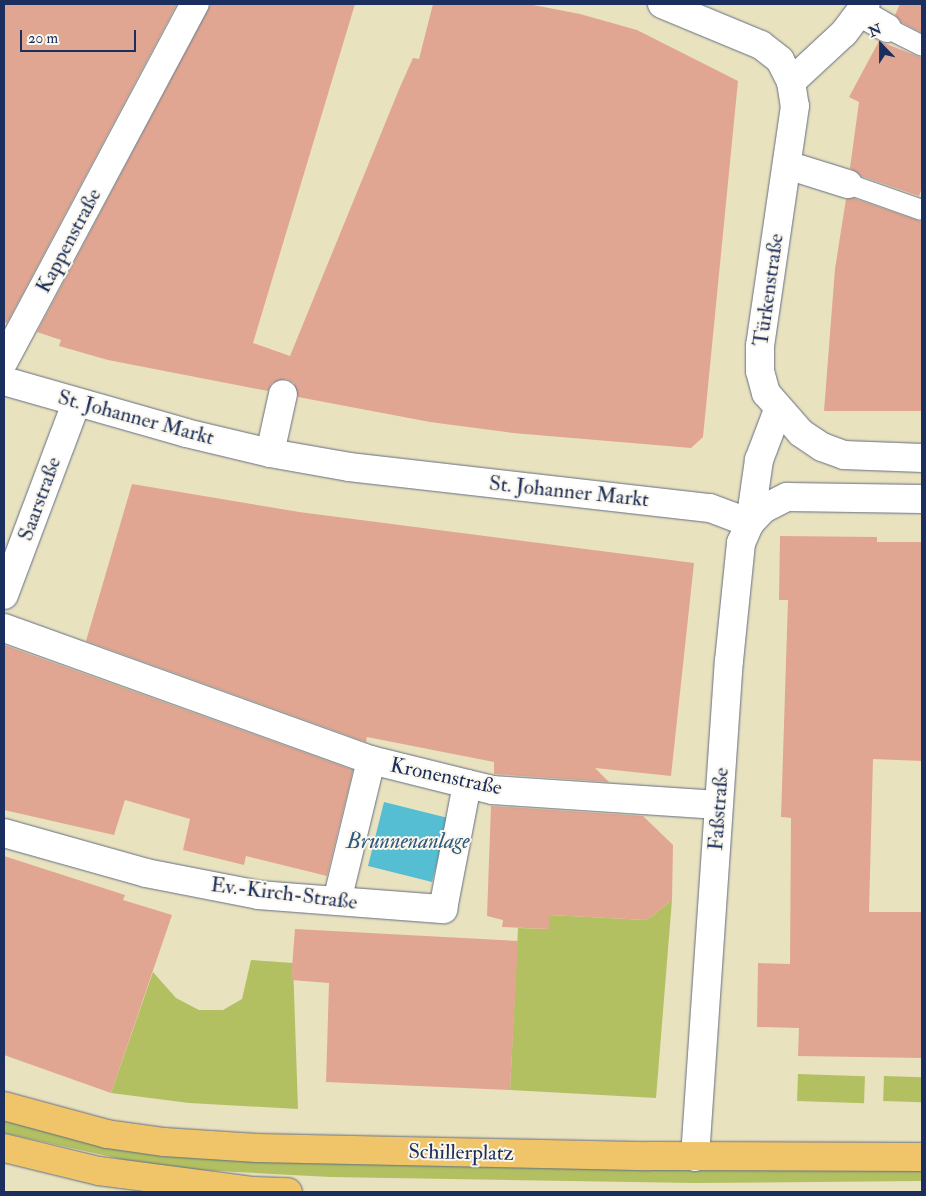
<!DOCTYPE html>
<meta charset="utf-8">
<style>
body{margin:0}
#map{position:relative;width:926px;height:1196px;overflow:hidden;background:#e9e2bf;font-family:"IM FELL Double Pica",serif}
div>[style]{position:absolute}
.green>*{inset:0;background:#b2c062;transform-origin:0 0}
.water>*{inset:0;background:#56bed3;transform-origin:0 0}
.building>*{inset:0;background:#e1a692}
.roads{filter:drop-shadow(0 0 1px #636e80) drop-shadow(0 0 1px #636e80)}
.service>*{height:20px;margin:-10px;padding:0 10px;transform-origin:10px;border-radius:10px;background:#fff}
.pedestrian>*{height:28px;margin:-14px;padding:0 14px;transform-origin:14px;border-radius:14px;background:#fff}
.primary>*{height:28px;margin:-14px;padding:0 14px;transform-origin:14px;border-radius:14px;background:#f0c469}
span{translate:-50% -50%;white-space:nowrap;text-align:center;line-height:1.15;-webkit-text-stroke:4px #fbf7ec;paint-order:stroke}
.street-label{font-size:21px;color:#1b2f5e}
.water-label{font-size:22px;color:#2d5a81;font-style:italic}
.frame{position:absolute;inset:0;border:5px solid #1b2f5e;pointer-events:none}
.north{position:absolute;left:856px;top:20px;width:50px;height:50px;-webkit-text-stroke:4px #fbf7ec;paint-order:stroke;rotate:338deg;font-size:14px;font-weight:700;line-height:20px;text-align:center;color:#1b2f5e}
.north::after{content:'';display:block;margin:auto;width:18px;height:22px;background:#1b2f5e;clip-path:polygon(50% 0,100% 100%,50% 72%,0 100%)}
.scale{position:absolute;left:20px;top:30px;width:116px;height:22px;box-sizing:border-box;border:2px solid #1b2f5e;border-top:0;padding-left:6px;font-size:15px;line-height:18px;white-space:nowrap;color:#1b2f5e;-webkit-text-stroke:4px #fbf7ec;paint-order:stroke}
</style>
<div id="map">
<div class="green">
<i style="clip-path:polygon(672px 900px,656px 1098px,510px 1090px,518px 928px,549px 929px,549px 915px,647px 920px)"></i>
<i style="clip-path:polygon(251px 960px,293px 963px,298px 1109px,189px 1103px,111px 1093px,153px 972px,176px 998px,199px 1010px,223px 1010px,242px 999px)"></i>
<i style="left:798px;top:1074px;width:67px;height:27px;rotate:2deg"></i>
<i style="left:884px;top:1076px;width:38px;height:25px;rotate:2deg"></i>
<i style="clip-path:polygon(4px 1118px,24px 1125px,922px 1168px,922px 1181px,694px 1183px,330px 1177px,161px 1168px,4px 1133px)"></i>
</div>
<div class="water">
<i style="left:384px;top:802px;width:66px;height:66px;rotate:14deg"></i>
</div>
<div class="building">
<i style="clip-path:polygon(4px 4px,177px 4px,7px 323px,4px 322px)"></i>
<i style="clip-path:polygon(211px 4px,355px 4px,253px 343px,290px 356px,400px 87px,413px 58px,419px 59px,433px 4px,528px 4px,580px 14px,637px 30px,738px 81px,703px 437px,691px 448px,513px 433px,430px 422px,298px 397px,294px 383px,286px 379px,272px 383px,268px 391px,108px 360px,59px 346px,61px 340px,37px 332px)"></i>
<i style="clip-path:polygon(900px 4px,922px 4px,922px 33px,901px 22px,895px 15px)"></i>
<i style="clip-path:polygon(879px 41px,922px 58px,922px 188px,919px 196px,861px 176px,850px 168px,859px 102px,849px 97px)"></i>
<i style="clip-path:polygon(853px 198px,922px 222px,922px 411px,824px 411px,835px 269px,846px 199px)"></i>
<i style="clip-path:polygon(132px 484px,299px 512px,694px 563px,671px 776px,595px 768px,609px 782px,494px 774px,494px 762px,367px 737px,366px 742px,86px 641px)"></i>
<i style="clip-path:polygon(780px 536px,877px 537px,877px 542px,922px 542px,922px 761px,873px 759px,869px 912px,922px 912px,922px 1058px,798px 1056px,799px 1028px,757px 1027px,758px 963px,790px 964px,791px 818px,781px 817px,788px 600px,779px 600px)"></i>
<i style="clip-path:polygon(4px 645px,353px 770px,327px 876px,246px 856px,244px 865px,183px 850px,190px 819px,125px 800px,114px 835px,4px 810px)"></i>
<i style="clip-path:polygon(491px 806px,643px 816px,673px 845px,672px 900px,647px 920px,549px 915px,549px 929px,502px 927px,503px 920px,487px 916px)"></i>
<i style="clip-path:polygon(4px 856px,125px 895px,123px 900px,172px 915px,111px 1093px,4px 1055px)"></i>
<i style="clip-path:polygon(295px 929px,518px 941px,510px 1090px,326px 1082px,329px 983px,291px 980px)"></i>
</div>
<div class="roads">
<div class="service">
<i style="left:887px;top:28px;width:39px;rotate:27deg"></i>
<i style="left:848px;top:184px;width:78px;rotate:19.4deg"></i>
</div>
<div class="pedestrian">
<i style="left:662px;top:4px;width:107px;rotate:22.5deg"></i>
<i style="left:761px;top:45px;width:24px;rotate:38deg"></i>
<i style="left:780px;top:60px;width:25px;rotate:63deg"></i>
<i style="left:791px;top:82px;width:24px;rotate:81deg"></i>
<i style="left:795px;top:106px;width:243px;rotate:98.3deg"></i>
<i style="left:760px;top:346px;width:25px;rotate:90deg"></i>
<i style="left:760px;top:371px;width:23px;rotate:75deg"></i>
<i style="left:766px;top:393px;width:53px;rotate:48.8deg"></i>
<i style="left:801px;top:433px;width:25px;rotate:34deg"></i>
<i style="left:822px;top:447px;width:23px;rotate:20deg"></i>
<i style="left:844px;top:455px;width:78px;rotate:2.2deg"></i>
<i style="left:861px;top:13px;width:30px;rotate:30deg"></i>
<i style="left:791px;top:82px;width:72px;rotate:-42.8deg"></i>
<i style="left:844px;top:33px;width:36px;rotate:-53deg"></i>
<i style="left:787px;top:165px;width:64px;rotate:17.3deg"></i>
<i style="left:4px;top:361px;width:405px;rotate:-61.9deg"></i>
<i style="left:4px;top:381px;width:189px;rotate:15.9deg"></i>
<i style="left:186px;top:433px;width:86px;rotate:13.4deg"></i>
<i style="left:270px;top:453px;width:80px;rotate:10deg"></i>
<i style="left:349px;top:467px;width:363px;rotate:6.5deg"></i>
<i style="left:710px;top:508px;width:43px;rotate:20.6deg"></i>
<i style="left:750px;top:523px;width:64px;rotate:-81.9deg"></i>
<i style="left:759px;top:460px;width:53px;rotate:-69.2deg"></i>
<i style="left:270px;top:453px;width:60px;rotate:-77.6deg"></i>
<i style="left:4px;top:595px;width:205px;rotate:-69.4deg"></i>
<i style="left:4px;top:628px;width:390px;rotate:19.8deg"></i>
<i style="left:371px;top:760px;width:99px;rotate:14deg"></i>
<i style="left:467px;top:784px;width:26px;rotate:13deg"></i>
<i style="left:492px;top:790px;width:227px;rotate:3.8deg"></i>
<i style="left:4px;top:833px;width:148px;rotate:15.7deg"></i>
<i style="left:146px;top:873px;width:115px;rotate:11deg"></i>
<i style="left:259px;top:895px;width:185px;rotate:4.4deg"></i>
<i style="left:443px;top:909px;width:127px;rotate:-79.1deg"></i>
<i style="left:337px;top:901px;width:145px;rotate:-76.4deg"></i>
<i style="left:695px;top:1157px;width:497px;rotate:-86.1deg"></i>
<i style="left:729px;top:661px;width:119px;rotate:-84.2deg"></i>
<i style="left:741px;top:543px;width:22px;rotate:-66deg"></i>
<i style="left:750px;top:523px;width:19px;rotate:-47deg"></i>
<i style="left:763px;top:509px;width:27px;rotate:-27deg"></i>
<i style="left:787px;top:497px;width:135px;rotate:0.8deg"></i>
</div>
<div class="primary">
<i style="left:4px;top:1106px;width:107px;rotate:15.2deg"></i>
<i style="left:107px;top:1134px;width:58px;rotate:8deg"></i>
<i style="left:164px;top:1142px;width:93px;rotate:3.7deg"></i>
<i style="left:257px;top:1148px;width:392px;rotate:1.2deg"></i>
<i style="left:649px;top:1156px;width:273px;rotate:0.2deg"></i>
<i style="left:4px;top:1148px;width:98px;rotate:13.6deg"></i>
<i style="left:99px;top:1171px;width:156px;rotate:7.4deg"></i>
<i style="left:254px;top:1191px;width:34px;rotate:2deg"></i>
</div>
</div>
<div class="street-label">
<span style="left:69px;top:241px;rotate:-62deg">Kappenstraße</span>
<span style="left:769px;top:290px;rotate:-82deg">Türkenstraße</span>
<span style="left:136px;top:418px;rotate:15deg">St. Johanner Markt</span>
<span style="left:569px;top:492px;rotate:6deg">St. Johanner Markt</span>
<span style="left:40px;top:499px;rotate:-70deg">Saarstraße</span>
<span style="left:446px;top:777px;rotate:12deg">Kronenstraße</span>
<span style="left:719px;top:809px;rotate:-86deg">Faßstraße</span>
<span style="left:284px;top:894px;rotate:7deg">Ev.-Kirch-Straße</span>
<span style="left:461px;top:1153px;rotate:1deg">Schillerplatz</span>
</div>
<div class="water-label">
<span style="left:408px;top:842px">Brunnenanlage</span>
</div>
<div class="frame"></div>
<div class="north">N</div>
<div class="scale">20 m</div>
</div>
